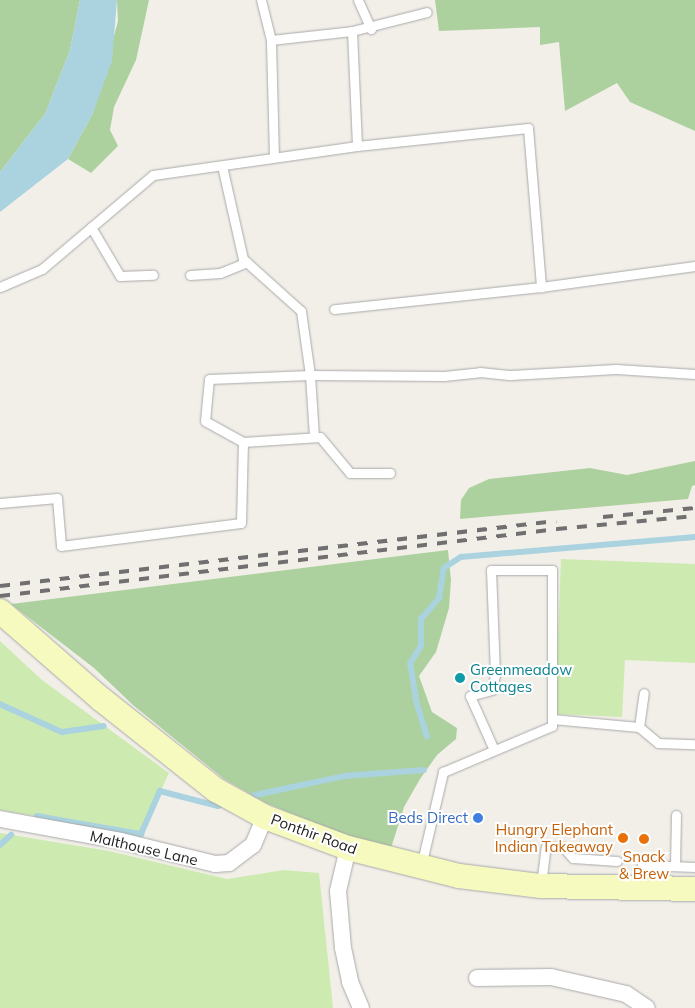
<!DOCTYPE html>
<style>
body{margin:0}
#map{position:relative;width:695px;height:1008px;overflow:hidden;background:#f2efe9;font-family:Mulish,sans-serif}
div>[style]{position:absolute}
.grass>*{inset:0;background:#cdebb0}
.forest>*{inset:0;background:#add19e}
.water>*{inset:0;background:#aad3df}
.stream>*{height:5.5px;margin:-2.75px;padding:0 2.75px;transform-origin:2.75px;border-radius:2.75px;background:#aad3df}
.roads{filter:drop-shadow(0 0 1px #a9a9a9) drop-shadow(0 0 1px #a9a9a9)}
.service>*{height:9px;margin:-4.5px;padding:0 4.5px;transform-origin:4.5px;border-radius:4.5px;background:#fff}
.minor>*{height:16px;margin:-8px;padding:0 8px;transform-origin:8px;border-radius:8px;background:#fff}
.secondary>*{height:24px;margin:-12px;padding:0 12px;transform-origin:12px;border-radius:12px;background:#f7fabf}
.rail>*{height:4px;margin-top:-2px;transform-origin:0;background:repeating-linear-gradient(90deg,#707070 0 10px,transparent 0 20px)}
.dots>*{width:14px;height:14px;translate:-50% -50%;box-sizing:border-box;border:2px solid #fff;border-radius:50%}
span{translate:-50% -50%;white-space:nowrap;text-align:center;line-height:1.15;-webkit-text-stroke:4px #fff;paint-order:stroke}
.culture-label{font-size:15px;color:#0d838f}
.left{translate:0 -50%;text-align:left}
.shop-label{font-size:15px;color:#366cbe}
.right{translate:-100% -50%;text-align:right}
.food-label{font-size:15px;color:#c56008}
.street-label{font-size:15px;color:#222}
</style>
<div id="map">
<div class="grass">
<i style="clip-path:polygon(561px 559px,695px 564px,695px 663px,625px 660px,622px 717px,555px 714px)"></i>
<i style="clip-path:polygon(0 641px,42px 680px,169px 773px,141px 834px,0 810px)"></i>
<i style="clip-path:polygon(0 833px,109px 851px,227px 879px,284px 870px,319px 873px,333px 1008px,0 1008px)"></i>
</div>
<div class="forest">
<i style="clip-path:polygon(0 0,80px 0,70px 50px,45px 114px,0 172px)"></i>
<i style="clip-path:polygon(117px 0,149px 0,136px 60px,114px 107px,110px 130px,118px 146px,91px 173px,68px 159px,93px 113px,118px 21px)"></i>
<i style="clip-path:polygon(435px 0,695px 0,695px 131px,630px 102px,617px 83px,565px 111px,559px 42px,540px 45px,540px 27px,439px 31px)"></i>
<i style="clip-path:polygon(695px 461px,695px 485px,692px 486px,688px 499px,460px 519px,461px 500px,469px 488px,489px 479px,590px 468px,627px 475px)"></i>
<i style="clip-path:polygon(448px 550px,451px 580px,449px 608px,436px 652px,419px 676px,432px 712px,457px 728px,456px 739px,437px 755px,420px 779px,404px 807px,391px 848px,353px 839px,266px 803px,224px 779px,133px 705px,94px 668px,11px 604px)"></i>
</div>
<div class="water">
<i style="clip-path:polygon(80px 0,117px 0,112px 61px,93px 113px,68px 159px,0 212px,0 172px,45px 114px,70px 50px)"></i>
</div>
<div class="stream">
<i style="left:0;top:704px;width:68px;rotate:24.3deg"></i>
<i style="left:62px;top:732px;width:42px;rotate:-8.1deg"></i>
<i style="left:427px;top:737px;width:39px;rotate:-107deg"></i>
<i style="left:416px;top:700px;width:36px;rotate:-99deg"></i>
<i style="left:410px;top:664px;width:21px;rotate:-59deg"></i>
<i style="left:421px;top:646px;width:27px;rotate:-90deg"></i>
<i style="left:421px;top:619px;width:28px;rotate:-49deg"></i>
<i style="left:439px;top:598px;width:30px;rotate:-81deg"></i>
<i style="left:444px;top:568px;width:20px;rotate:-33deg"></i>
<i style="left:461px;top:557px;width:235px;rotate:-4.9deg"></i>
<i style="left:255px;top:795px;width:92px;rotate:-11.9deg"></i>
<i style="left:345px;top:776px;width:79px;rotate:-4.3deg"></i>
<i style="left:37px;top:816px;width:106px;rotate:9.8deg"></i>
<i style="left:141px;top:834px;width:47px;rotate:-66.2deg"></i>
<i style="left:160px;top:791px;width:60px;rotate:14.5deg"></i>
<i style="left:218px;top:806px;width:6px;rotate:-18deg"></i>
<i style="left:0;top:845px;width:15px;rotate:-42deg"></i>
</div>
<div class="roads">
<div class="service">
<i style="left:261px;top:0;width:41px;rotate:76deg"></i>
<i style="left:358px;top:0;width:32px;rotate:66deg"></i>
<i style="left:352px;top:31px;width:77px;rotate:-14.2deg"></i>
<i style="left:274px;top:157px;width:117px;rotate:-91.5deg"></i>
<i style="left:271px;top:40px;width:81px;rotate:-6.3deg"></i>
<i style="left:352px;top:31px;width:115px;rotate:87.5deg"></i>
<i style="left:91px;top:227px;width:57px;rotate:59.4deg"></i>
<i style="left:120px;top:276px;width:33px;rotate:-2deg"></i>
<i style="left:190px;top:275px;width:30px;rotate:-4deg"></i>
<i style="left:220px;top:273px;width:29px;rotate:-22deg"></i>
<i style="left:0;top:287px;width:46px;rotate:-23.2deg"></i>
<i style="left:42px;top:269px;width:145px;rotate:-40.3deg"></i>
<i style="left:153px;top:175px;width:206px;rotate:-8.1deg"></i>
<i style="left:357px;top:146px;width:172px;rotate:-6deg"></i>
<i style="left:528px;top:128px;width:160px;rotate:85.3deg"></i>
<i style="left:541px;top:287px;width:208px;rotate:173.9deg"></i>
<i style="left:541px;top:287px;width:155px;rotate:-7.8deg"></i>
<i style="left:314px;top:437px;width:62px;rotate:-93.7deg"></i>
<i style="left:310px;top:375px;width:134px;rotate:0.4deg"></i>
<i style="left:444px;top:376px;width:36px;rotate:-6deg"></i>
<i style="left:480px;top:372px;width:31px;rotate:6deg"></i>
<i style="left:511px;top:375px;width:105px;rotate:-3.3deg"></i>
<i style="left:616px;top:369px;width:79px;rotate:3.6deg"></i>
<i style="left:243px;top:442px;width:77px;rotate:-3.7deg"></i>
<i style="left:320px;top:437px;width:47px;rotate:50.2deg"></i>
<i style="left:350px;top:473px;width:40px"></i>
<i style="left:0;top:503px;width:57px;rotate:-5deg"></i>
<i style="left:57px;top:498px;width:48px;rotate:85.2deg"></i>
<i style="left:61px;top:546px;width:181px;rotate:-7.3deg"></i>
<i style="left:241px;top:523px;width:81px;rotate:-88.6deg"></i>
<i style="left:243px;top:442px;width:43px;rotate:-151.1deg"></i>
<i style="left:205px;top:421px;width:42px;rotate:-84.6deg"></i>
<i style="left:209px;top:379px;width:101px;rotate:-2.3deg"></i>
<i style="left:310px;top:375px;width:65px;rotate:-98deg"></i>
<i style="left:301px;top:311px;width:78px;rotate:-138.1deg"></i>
<i style="left:243px;top:259px;width:95px;rotate:-102.7deg"></i>
<i style="left:552px;top:719px;width:87px;rotate:5.3deg"></i>
<i style="left:639px;top:727px;width:34px;rotate:-82deg"></i>
<i style="left:639px;top:727px;width:25px;rotate:40deg"></i>
<i style="left:658px;top:743px;width:37px;rotate:2deg"></i>
<i style="left:421px;top:866px;width:97px;rotate:-76.8deg"></i>
<i style="left:443px;top:772px;width:118px;rotate:-22.9deg"></i>
<i style="left:552px;top:726px;width:156px;rotate:-90deg"></i>
<i style="left:552px;top:570px;width:61px;rotate:180deg"></i>
<i style="left:491px;top:570px;width:105px;rotate:87.8deg"></i>
<i style="left:495px;top:675px;width:15px;rotate:101deg"></i>
<i style="left:492px;top:690px;width:23px;rotate:165deg"></i>
<i style="left:470px;top:696px;width:59px;rotate:66deg"></i>
<i style="left:675px;top:866px;width:51px;rotate:-88.9deg"></i>
<i style="left:541px;top:885px;width:38px;rotate:-83deg"></i>
<i style="left:546px;top:847px;width:17px"></i>
<i style="left:563px;top:847px;width:15px;rotate:48deg"></i>
<i style="left:573px;top:858px;width:44px;rotate:3.9deg"></i>
<i style="left:640px;top:887px;width:22px;rotate:-85deg"></i>
<i style="left:642px;top:865px;width:53px;rotate:2.2deg"></i>
</div>
<div class="minor">
<i style="left:0;top:819px;width:123px;rotate:10.3deg"></i>
<i style="left:121px;top:841px;width:97px;rotate:13.7deg"></i>
<i style="left:215px;top:864px;width:14px;rotate:-4deg"></i>
<i style="left:229px;top:863px;width:30px;rotate:-37deg"></i>
<i style="left:253px;top:845px;width:30px;rotate:-67deg"></i>
<i style="left:348px;top:848px;width:44px;rotate:103.1deg"></i>
<i style="left:338px;top:891px;width:57px;rotate:85deg"></i>
<i style="left:343px;top:948px;width:35px;rotate:78deg"></i>
<i style="left:350px;top:982px;width:28px;rotate:67deg"></i>
<i style="left:477px;top:978px;width:74px;rotate:-0.8deg"></i>
<i style="left:551px;top:977px;width:77px;rotate:12.8deg"></i>
<i style="left:626px;top:994px;width:25px;rotate:34deg"></i>
</div>
<div class="secondary">
<i style="left:0;top:611px;width:134px;rotate:41.1deg"></i>
<i style="left:101px;top:699px;width:147px;rotate:38.4deg"></i>
<i style="left:216px;top:790px;width:56px;rotate:28.9deg"></i>
<i style="left:265px;top:817px;width:89px;rotate:20.5deg"></i>
<i style="left:348px;top:848px;width:114px;rotate:14.2deg"></i>
<i style="left:459px;top:876px;width:83px;rotate:7deg"></i>
<i style="left:541px;top:886px;width:154px;rotate:1.1deg"></i>
</div>
</div>
<div class="rail">
<i style="left:603px;top:517px;width:92px;rotate:-5.6deg"></i>
<i style="left:0;top:586px;width:560px;rotate:-6.67deg"></i>
<i style="left:0;top:596px;width:561px;rotate:-6.86deg"></i>
<i style="left:557px;top:529px;width:139px;rotate:-5.4deg"></i>
</div>
<div class="dots">
<i style="left:460px;top:678px;background:#0f9aa8"></i>
<i style="left:478px;top:818px;background:#3f7fe0"></i>
<i style="left:623px;top:838px;background:#e8710a"></i>
<i style="left:644px;top:839px;background:#e8710a"></i>
</div>
<div class="culture-label">
<span class="left" style="left:470px;top:678px">Greenmeadow<br>Cottages</span>
</div>
<div class="shop-label">
<span class="right" style="left:468px;top:818px">Beds Direct</span>
</div>
<div class="food-label">
<span class="right" style="left:613px;top:838px">Hungry Elephant<br>Indian Takeaway</span>
<span style="left:644px;top:865px">Snack<br>&amp; Brew</span>
</div>
<div class="street-label">
<span style="left:314px;top:834px;rotate:20deg">Ponthir Road</span>
<span style="left:144px;top:848px;rotate:13deg">Malthouse Lane</span>
</div>
</div>
